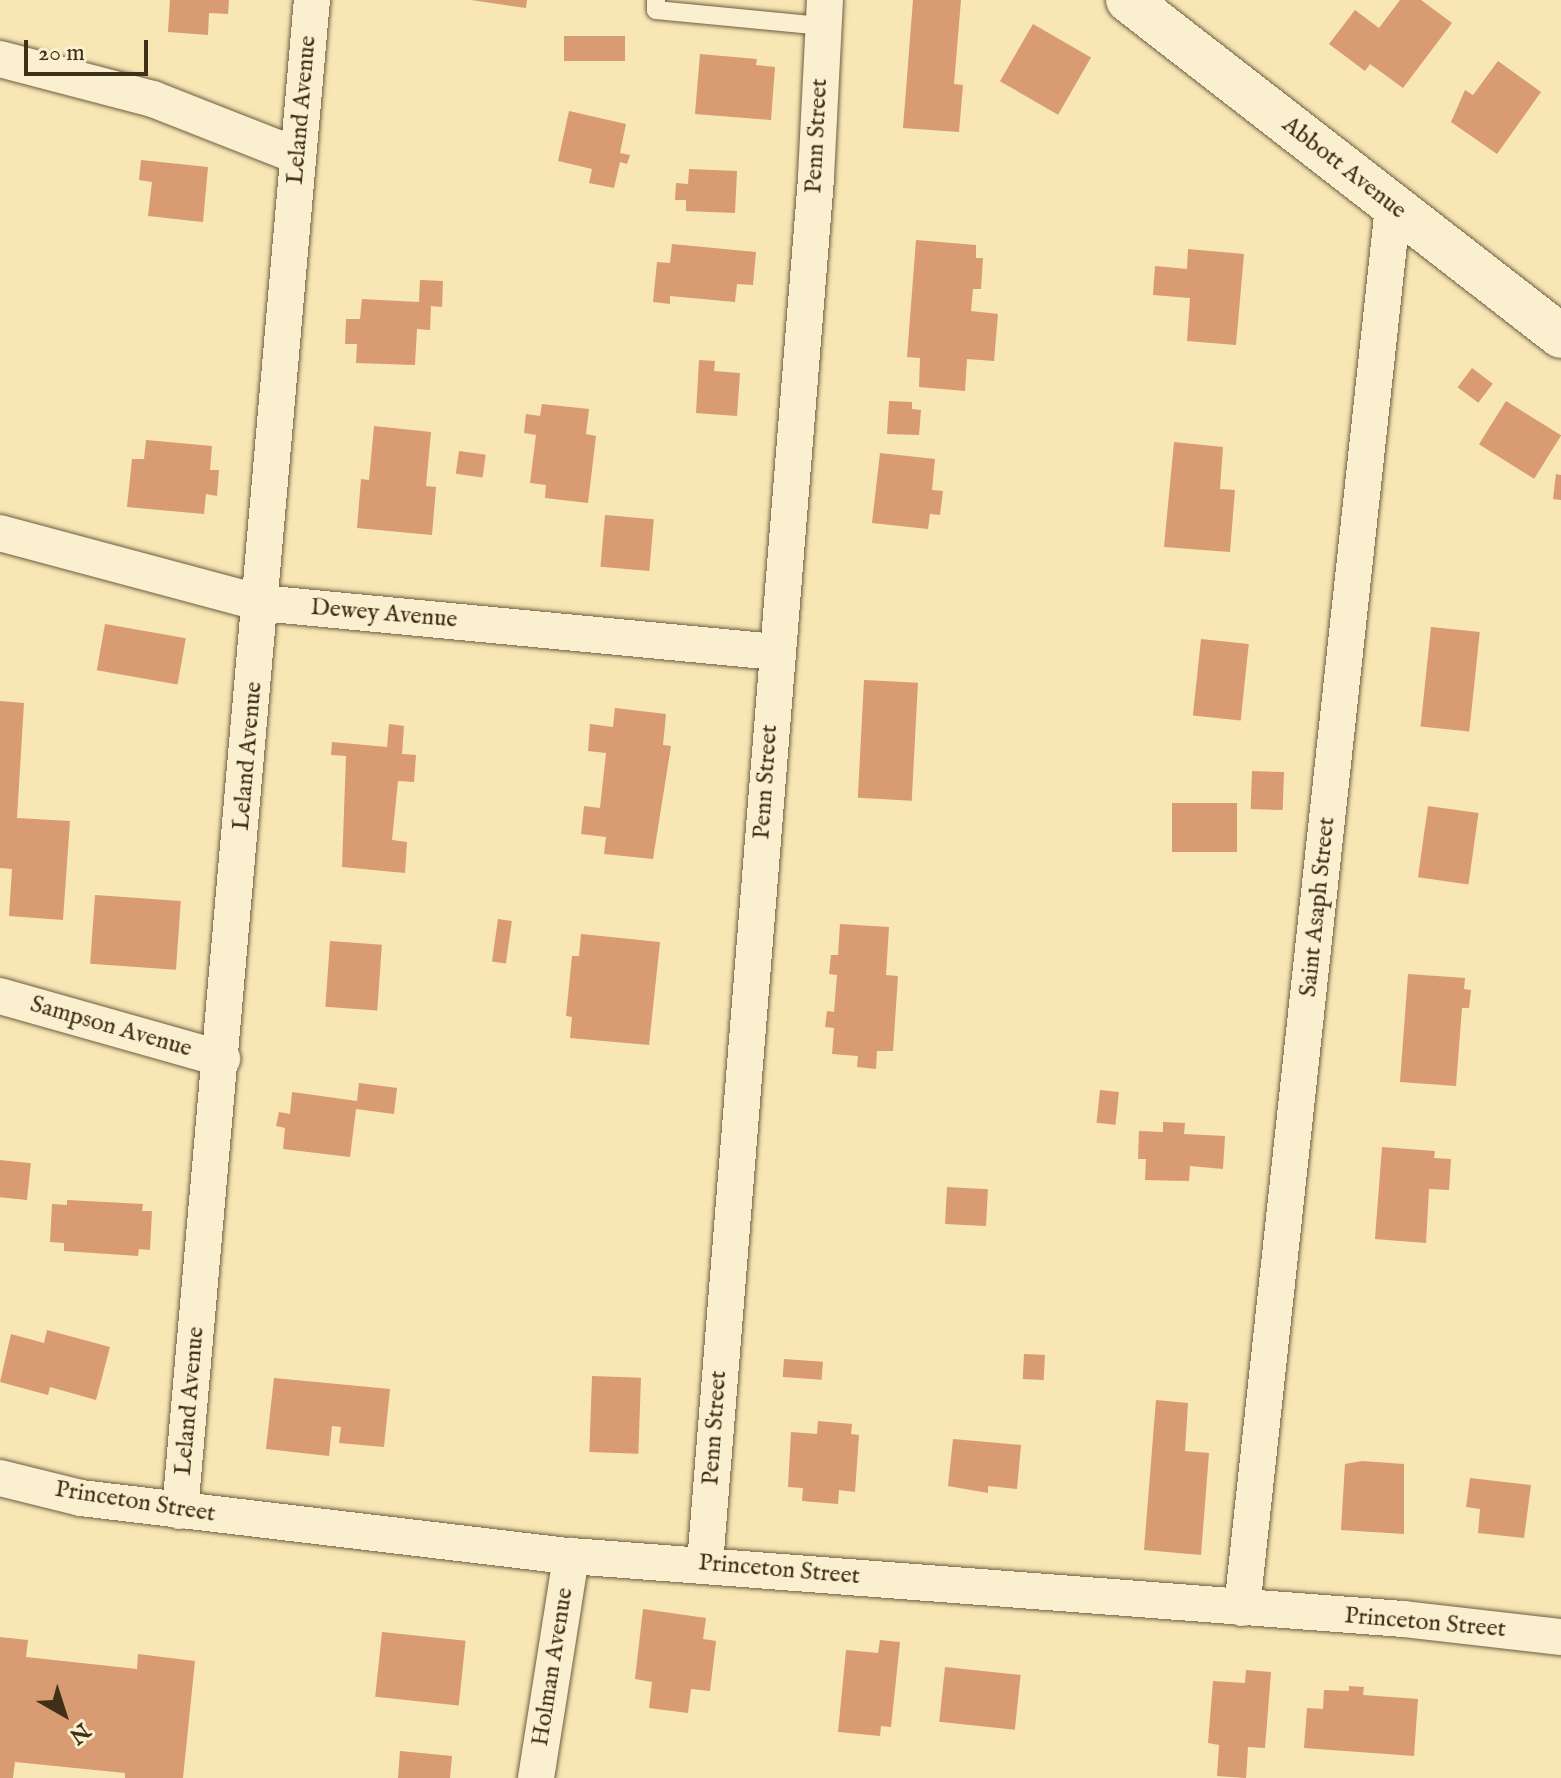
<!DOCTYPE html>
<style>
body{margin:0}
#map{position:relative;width:1561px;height:1778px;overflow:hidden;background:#f8e6b5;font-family:"IM FELL English",serif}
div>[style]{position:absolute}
.building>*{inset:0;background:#d89b72;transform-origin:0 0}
.roads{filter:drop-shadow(0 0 2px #6e5d40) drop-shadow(0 0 2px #6e5d40)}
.lane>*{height:18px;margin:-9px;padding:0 9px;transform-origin:9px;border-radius:9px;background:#faefcf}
.street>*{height:36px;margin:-18px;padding:0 18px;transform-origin:18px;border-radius:18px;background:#faefcf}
.secondary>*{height:44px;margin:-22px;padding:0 22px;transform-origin:22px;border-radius:22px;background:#faefcf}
span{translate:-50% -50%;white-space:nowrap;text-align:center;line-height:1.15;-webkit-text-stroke:7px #faefcf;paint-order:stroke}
.street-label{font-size:24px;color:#402f19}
.north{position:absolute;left:24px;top:1674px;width:80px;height:80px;-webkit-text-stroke:6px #faefcf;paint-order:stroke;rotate:141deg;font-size:22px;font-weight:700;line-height:32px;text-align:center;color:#402f19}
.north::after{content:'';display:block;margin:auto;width:28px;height:36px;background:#402f19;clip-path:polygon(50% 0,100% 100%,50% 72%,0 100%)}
.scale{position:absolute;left:24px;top:40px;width:124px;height:36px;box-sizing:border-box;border:4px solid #402f19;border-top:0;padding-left:10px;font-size:24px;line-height:28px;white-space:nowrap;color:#402f19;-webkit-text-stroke:6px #faefcf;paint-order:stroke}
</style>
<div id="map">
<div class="building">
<i style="clip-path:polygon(170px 0,229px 0,228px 14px,209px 13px,208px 35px,168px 32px)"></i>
<i style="clip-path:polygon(471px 0,527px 0,526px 8px)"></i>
<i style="clip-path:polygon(913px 0,961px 0,954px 84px,963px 85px,959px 132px,903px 128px)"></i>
<i style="clip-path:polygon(1400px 0,1421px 0,1452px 23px,1403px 88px,1370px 64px,1365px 71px,1329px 44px,1355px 10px,1379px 28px)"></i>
<i style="left:1033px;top:24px;width:67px;height:66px;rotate:30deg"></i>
<i style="left:564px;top:36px;width:61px;height:25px"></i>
<i style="clip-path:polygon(700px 54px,757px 59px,756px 65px,775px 67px,771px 120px,695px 114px)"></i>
<i style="clip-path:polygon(1498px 61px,1541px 92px,1497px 154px,1451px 122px,1465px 90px,1473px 95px)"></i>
<i style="clip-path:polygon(569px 111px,626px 124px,620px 153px,630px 155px,627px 164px,620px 162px,614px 188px,589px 183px,592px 169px,558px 161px)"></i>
<i style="clip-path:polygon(141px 160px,208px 167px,203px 222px,148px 216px,152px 182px,139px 180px)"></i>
<i style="clip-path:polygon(689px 169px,737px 171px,735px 213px,686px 211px,686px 200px,675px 200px,676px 183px,688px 184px)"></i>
<i style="clip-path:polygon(916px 240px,976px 245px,976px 258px,983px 258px,981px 289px,973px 289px,971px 311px,998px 314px,994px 361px,967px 359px,965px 391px,919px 387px,920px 358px,907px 357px)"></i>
<i style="clip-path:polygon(672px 244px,756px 252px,753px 285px,737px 284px,735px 302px,670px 296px,670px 304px,653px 302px,657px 262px,670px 263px)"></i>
<i style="clip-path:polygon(1188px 249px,1244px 254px,1236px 345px,1187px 341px,1190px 298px,1153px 295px,1155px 266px,1187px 269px)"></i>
<i style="clip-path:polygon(420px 280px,443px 281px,442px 307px,431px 306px,430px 330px,417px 329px,415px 365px,356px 363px,357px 344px,345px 344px,346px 319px,360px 319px,362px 299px,419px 302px)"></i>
<i style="clip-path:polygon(699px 360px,715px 361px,714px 371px,740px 373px,737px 416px,696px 413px)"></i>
<i style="left:1472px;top:368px;width:26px;height:24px;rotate:37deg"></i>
<i style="clip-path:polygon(889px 401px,912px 402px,912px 409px,921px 410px,919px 435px,887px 434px)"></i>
<i style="left:1506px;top:401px;width:65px;height:51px;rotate:32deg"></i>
<i style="clip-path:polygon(542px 404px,589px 409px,586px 434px,596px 436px,588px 503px,545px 498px,546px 485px,530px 483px,536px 435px,524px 433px,526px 414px,540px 416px)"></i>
<i style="clip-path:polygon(374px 426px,431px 432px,426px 486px,436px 487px,432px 535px,357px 528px,361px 479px,369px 480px)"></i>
<i style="clip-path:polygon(146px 440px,212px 446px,210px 470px,219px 470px,217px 496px,206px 494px,204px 514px,127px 507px,132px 459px,144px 459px)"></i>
<i style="clip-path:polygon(1174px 442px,1223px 447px,1220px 489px,1235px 490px,1230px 552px,1164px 547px)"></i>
<i style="left:459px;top:451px;width:27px;height:23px;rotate:8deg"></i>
<i style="clip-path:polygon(880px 453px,935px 459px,932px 490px,943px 491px,940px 515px,930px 514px,928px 529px,872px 523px)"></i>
<i style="clip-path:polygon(1556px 474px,1561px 475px,1561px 500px,1553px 499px)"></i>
<i style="left:605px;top:515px;width:49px;height:52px;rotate:5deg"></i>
<i style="left:105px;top:624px;width:82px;height:47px;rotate:10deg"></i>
<i style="left:1431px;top:627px;width:49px;height:100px;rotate:6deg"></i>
<i style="left:1201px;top:639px;width:48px;height:77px;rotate:6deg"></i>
<i style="left:864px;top:680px;width:54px;height:118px;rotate:3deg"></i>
<i style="clip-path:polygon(0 701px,24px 703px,17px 818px,70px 821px,63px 920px,9px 916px,12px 869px,0 868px)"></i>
<i style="clip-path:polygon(615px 708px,666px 714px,663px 745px,671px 746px,653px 859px,604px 854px,606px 837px,581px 834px,584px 806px,600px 808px,606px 753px,588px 751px,590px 724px,613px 727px)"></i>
<i style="clip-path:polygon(389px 724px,404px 726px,402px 754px,416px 755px,414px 782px,398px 781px,392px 840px,407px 842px,405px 873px,342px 867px,346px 756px,331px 755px,332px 742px,387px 747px)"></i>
<i style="left:1252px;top:771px;width:32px;height:38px;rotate:2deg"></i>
<i style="left:1172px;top:803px;width:65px;height:49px"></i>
<i style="left:1428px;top:806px;width:51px;height:72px;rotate:8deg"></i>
<i style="left:95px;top:895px;width:86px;height:69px;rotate:4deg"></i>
<i style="left:498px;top:919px;width:14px;height:43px;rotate:8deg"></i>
<i style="clip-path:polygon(840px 924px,889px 927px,886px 975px,898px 976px,893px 1051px,877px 1051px,876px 1069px,857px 1067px,858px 1056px,832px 1054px,834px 1028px,825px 1027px,827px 1011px,834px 1012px,837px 975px,829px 974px,831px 955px,838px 955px)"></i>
<i style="clip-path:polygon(581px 934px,660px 942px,649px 1045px,570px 1038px,572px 1017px,566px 1016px,572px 956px,579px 956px)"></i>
<i style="left:330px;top:941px;width:52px;height:66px;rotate:4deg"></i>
<i style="clip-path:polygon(1408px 974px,1465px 978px,1464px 989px,1471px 990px,1469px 1008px,1462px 1008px,1456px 1086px,1400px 1082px)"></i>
<i style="clip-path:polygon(359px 1083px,397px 1088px,394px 1114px,356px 1109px,350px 1157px,283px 1149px,285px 1128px,276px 1126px,279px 1112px,290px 1114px,292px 1092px,357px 1101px)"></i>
<i style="left:1100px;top:1090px;width:19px;height:33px;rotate:6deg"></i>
<i style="clip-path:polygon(1163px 1122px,1185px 1123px,1184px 1134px,1225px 1136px,1223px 1169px,1190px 1166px,1189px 1181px,1145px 1180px,1146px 1159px,1138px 1159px,1139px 1131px,1163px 1132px)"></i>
<i style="clip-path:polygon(1382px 1147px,1435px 1151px,1434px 1158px,1451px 1159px,1449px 1190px,1429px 1189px,1426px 1243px,1375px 1239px)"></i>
<i style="left:0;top:1160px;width:31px;height:37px;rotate:6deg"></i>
<i style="left:947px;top:1187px;width:41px;height:37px;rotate:3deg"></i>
<i style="clip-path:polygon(67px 1200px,143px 1204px,142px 1211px,152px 1211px,150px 1250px,139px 1249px,138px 1256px,64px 1251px,64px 1243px,50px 1242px,52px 1204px,67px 1205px)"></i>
<i style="clip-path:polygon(47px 1330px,110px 1347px,96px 1400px,50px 1387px,48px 1395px,0 1382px,11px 1334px,44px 1343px)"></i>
<i style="left:1024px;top:1354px;width:21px;height:25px;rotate:3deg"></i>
<i style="left:784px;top:1359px;width:39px;height:18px;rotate:4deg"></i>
<i style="left:592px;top:1376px;width:49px;height:76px;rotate:2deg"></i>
<i style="clip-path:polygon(274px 1378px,390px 1389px,384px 1447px,339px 1443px,341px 1427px,332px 1426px,329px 1456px,266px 1449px)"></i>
<i style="clip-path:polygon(1156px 1400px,1188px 1403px,1185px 1451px,1209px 1453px,1201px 1555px,1144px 1550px)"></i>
<i style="clip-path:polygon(818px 1421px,852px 1424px,851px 1434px,859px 1435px,855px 1492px,839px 1490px,838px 1504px,802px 1501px,803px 1488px,788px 1487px,791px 1432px,817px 1434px)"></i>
<i style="clip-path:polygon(953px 1439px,1021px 1445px,1017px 1489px,988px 1486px,988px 1493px,948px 1486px)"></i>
<i style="clip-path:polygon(1362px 1461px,1404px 1464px,1404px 1534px,1341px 1530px,1345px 1464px)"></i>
<i style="clip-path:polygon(1470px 1478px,1531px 1485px,1524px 1538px,1478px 1533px,1480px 1509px,1466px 1507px)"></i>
<i style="clip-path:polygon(643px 1609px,706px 1618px,703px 1639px,716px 1641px,710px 1691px,691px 1689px,688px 1713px,649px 1708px,652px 1682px,635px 1679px)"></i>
<i style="left:382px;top:1632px;width:84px;height:65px;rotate:6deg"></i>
<i style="clip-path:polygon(0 1637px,28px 1640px,26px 1657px,137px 1669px,138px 1654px,195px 1661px,183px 1778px,125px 1778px,125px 1773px,15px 1762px,13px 1778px,0 1778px)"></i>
<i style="clip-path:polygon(880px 1640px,900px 1642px,891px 1727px,881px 1726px,880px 1736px,838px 1732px,846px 1650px,878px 1653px)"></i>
<i style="left:945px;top:1667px;width:76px;height:55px;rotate:6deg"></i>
<i style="clip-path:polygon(1246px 1670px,1271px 1672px,1265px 1748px,1248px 1747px,1246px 1778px,1217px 1776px,1219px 1745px,1208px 1743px,1213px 1681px,1245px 1683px)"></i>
<i style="clip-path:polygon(1349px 1686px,1364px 1687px,1363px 1695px,1418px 1699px,1414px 1756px,1304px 1748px,1307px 1708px,1323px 1709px,1324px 1690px,1349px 1691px)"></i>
<i style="clip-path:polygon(400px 1751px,452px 1756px,450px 1778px,398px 1778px)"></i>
</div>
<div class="roads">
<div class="lane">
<i style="left:656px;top:0;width:10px;rotate:90deg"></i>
<i style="left:656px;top:10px;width:168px;rotate:5.5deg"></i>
</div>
<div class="street">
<i style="left:0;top:59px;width:158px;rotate:14.7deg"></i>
<i style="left:153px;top:99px;width:156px;rotate:21.5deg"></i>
<i style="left:0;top:533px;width:270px;rotate:15deg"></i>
<i style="left:261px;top:603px;width:517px;rotate:5.44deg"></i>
<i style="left:0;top:996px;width:231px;rotate:15.8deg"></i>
<i style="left:0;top:1478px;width:83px;rotate:13.9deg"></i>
<i style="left:81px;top:1498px;width:493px;rotate:6.8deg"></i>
<i style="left:571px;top:1556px;width:834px;rotate:4.33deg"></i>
<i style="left:1403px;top:1619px;width:159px;rotate:6.5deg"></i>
<i style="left:180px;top:1511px;width:1517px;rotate:-85.01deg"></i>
<i style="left:705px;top:1564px;width:1391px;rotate:-85.42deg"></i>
<i style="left:816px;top:177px;width:177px;rotate:-87.1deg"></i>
<i style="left:1242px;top:1608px;width:1410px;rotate:-83.85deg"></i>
<i style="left:536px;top:1778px;width:225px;rotate:-81deg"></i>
</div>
<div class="secondary">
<i style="left:1128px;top:0;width:548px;rotate:37.81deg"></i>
</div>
</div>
<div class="street-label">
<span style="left:302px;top:110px;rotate:-85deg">Leland Avenue</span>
<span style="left:817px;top:136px;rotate:-87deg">Penn Street</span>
<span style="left:1344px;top:168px;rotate:38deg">Abbott Avenue</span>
<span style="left:384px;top:614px;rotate:5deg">Dewey Avenue</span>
<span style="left:248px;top:756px;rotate:-85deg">Leland Avenue</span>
<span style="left:766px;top:782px;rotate:-86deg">Penn Street</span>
<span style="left:1318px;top:907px;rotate:-84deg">Saint Asaph Street</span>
<span style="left:111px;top:1027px;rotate:16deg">Sampson Avenue</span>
<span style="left:190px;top:1401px;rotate:-85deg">Leland Avenue</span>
<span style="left:715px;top:1428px;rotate:-86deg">Penn Street</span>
<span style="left:135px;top:1502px;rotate:9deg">Princeton Street</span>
<span style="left:779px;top:1570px;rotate:5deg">Princeton Street</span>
<span style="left:1425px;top:1623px;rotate:5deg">Princeton Street</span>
<span style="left:553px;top:1667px;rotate:-81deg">Holman Avenue</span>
</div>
<div class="north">N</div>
<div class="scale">20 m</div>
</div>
